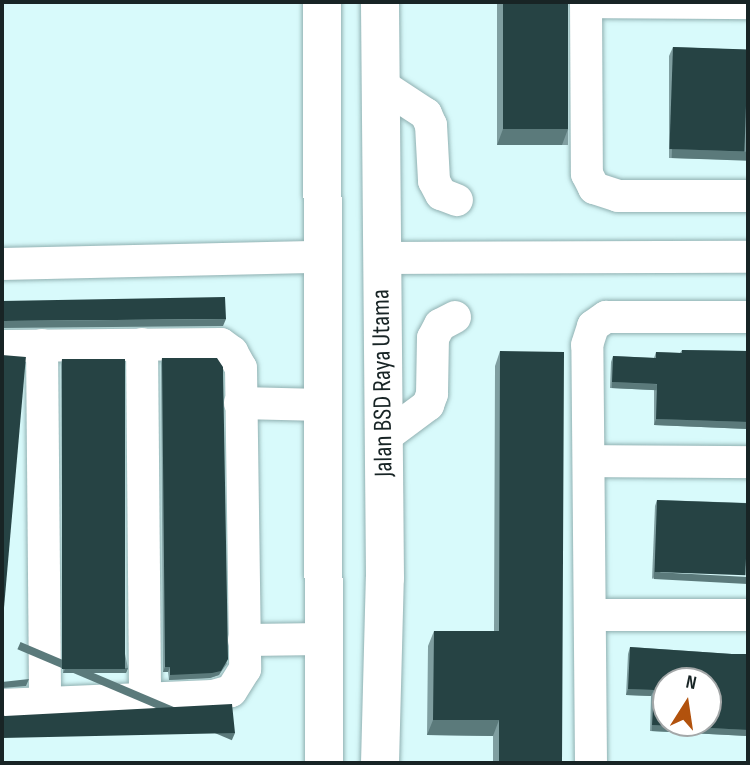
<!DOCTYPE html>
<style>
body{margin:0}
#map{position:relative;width:750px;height:765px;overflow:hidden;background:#d8fafb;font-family:"Sofia Sans Condensed",sans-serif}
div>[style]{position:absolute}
.roads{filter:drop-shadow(0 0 2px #90b0b1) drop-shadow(0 0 2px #90b0b1)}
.minor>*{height:32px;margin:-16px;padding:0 16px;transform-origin:16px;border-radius:16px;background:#fff}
.major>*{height:38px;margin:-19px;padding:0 19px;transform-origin:19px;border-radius:19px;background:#fff}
.wall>*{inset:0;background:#7f9ea0;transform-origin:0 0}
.shaded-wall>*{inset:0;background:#5b7a7b;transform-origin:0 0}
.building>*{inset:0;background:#264344;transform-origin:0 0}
span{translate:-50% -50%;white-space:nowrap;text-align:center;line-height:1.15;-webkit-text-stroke:7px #fff;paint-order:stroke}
.street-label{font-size:26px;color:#182425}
.frame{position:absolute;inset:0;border:4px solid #182425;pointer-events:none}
.north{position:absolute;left:652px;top:667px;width:70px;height:70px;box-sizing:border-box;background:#fff;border:2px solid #a3a7a8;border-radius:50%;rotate:12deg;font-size:19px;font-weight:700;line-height:28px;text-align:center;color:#182425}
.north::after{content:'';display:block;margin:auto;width:24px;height:32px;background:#b2520d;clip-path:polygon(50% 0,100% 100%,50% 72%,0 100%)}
</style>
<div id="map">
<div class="roads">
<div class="minor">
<i style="left:586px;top:2px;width:172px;rotate:89.7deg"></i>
<i style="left:587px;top:174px;width:16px;rotate:63deg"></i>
<i style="left:594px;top:188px;width:25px;rotate:18deg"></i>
<i style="left:618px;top:196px;width:130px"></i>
<i style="left:586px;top:2px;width:162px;rotate:0.4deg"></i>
<i style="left:380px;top:84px;width:55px;rotate:33.1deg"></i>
<i style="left:426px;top:114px;width:12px;rotate:66deg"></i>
<i style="left:431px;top:125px;width:56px;rotate:86.9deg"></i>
<i style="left:434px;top:181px;width:15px;rotate:62deg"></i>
<i style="left:441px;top:194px;width:17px;rotate:21deg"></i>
<i style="left:381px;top:258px;width:367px;rotate:-0.2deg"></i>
<i style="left:2px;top:264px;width:320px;rotate:-1.3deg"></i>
<i style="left:142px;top:344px;width:354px;rotate:89.5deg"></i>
<i style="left:42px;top:345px;width:358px;rotate:89.5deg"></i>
<i style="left:2px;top:346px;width:219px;rotate:-0.5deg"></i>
<i style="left:221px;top:344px;width:14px;rotate:36deg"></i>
<i style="left:232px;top:352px;width:18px;rotate:61deg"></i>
<i style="left:241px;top:368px;width:301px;rotate:89.2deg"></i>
<i style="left:245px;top:669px;width:26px;rotate:122deg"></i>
<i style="left:231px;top:691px;width:19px;rotate:164deg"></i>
<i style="left:213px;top:696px;width:211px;rotate:177.6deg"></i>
<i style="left:240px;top:403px;width:83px;rotate:1.4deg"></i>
<i style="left:385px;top:437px;width:54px;rotate:-36.7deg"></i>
<i style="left:428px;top:405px;width:12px;rotate:-70deg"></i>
<i style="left:432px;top:394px;width:56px;rotate:-89deg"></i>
<i style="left:433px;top:338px;width:15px;rotate:-62deg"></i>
<i style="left:440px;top:325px;width:17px;rotate:-28deg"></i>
<i style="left:589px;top:461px;width:159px;rotate:0.4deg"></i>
<i style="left:592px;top:615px;width:156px"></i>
<i style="left:244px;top:640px;width:82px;rotate:-0.7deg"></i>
<i style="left:591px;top:763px;width:418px;rotate:-90.5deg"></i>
<i style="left:587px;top:345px;width:20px;rotate:-72deg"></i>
<i style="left:593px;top:326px;width:16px;rotate:-35deg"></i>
<i style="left:606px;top:317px;width:142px"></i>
</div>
<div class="major">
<i style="left:322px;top:2px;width:761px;rotate:89.85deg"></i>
<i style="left:380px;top:763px;width:185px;rotate:-88.5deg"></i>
<i style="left:385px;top:578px;width:576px;rotate:-90.5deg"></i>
</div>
</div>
<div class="wall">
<i style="left:497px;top:2px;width:71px;height:143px"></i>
<i style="clip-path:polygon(673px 47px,748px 50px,748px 160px,669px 158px,669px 56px)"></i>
<i style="clip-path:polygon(682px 350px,748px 351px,748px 429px,654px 425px,654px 390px,610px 388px,611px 362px,613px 356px,654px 358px,656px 352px,680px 353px)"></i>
<i style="clip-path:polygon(500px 351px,562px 763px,493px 763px,493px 736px,427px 735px,428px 646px,434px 631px,494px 631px,495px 366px)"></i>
<i style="clip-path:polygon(162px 358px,227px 664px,219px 675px,210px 678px,169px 680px,168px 672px,163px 672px,161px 363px)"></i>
<i style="clip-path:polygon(62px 359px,128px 668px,126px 673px,63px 673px,61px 364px)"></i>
<i style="clip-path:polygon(657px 500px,748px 503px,652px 579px,655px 506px)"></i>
<i style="clip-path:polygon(630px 647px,732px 654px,748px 654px,748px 736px,650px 731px,651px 696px,626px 695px,628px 654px)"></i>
</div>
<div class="shaded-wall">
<i style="clip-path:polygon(503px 129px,568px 129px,562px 145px,497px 145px)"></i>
<i style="left:672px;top:149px;width:76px;height:9px;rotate:2deg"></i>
<i style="clip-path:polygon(226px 319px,223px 326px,2px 328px,2px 322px,4px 321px)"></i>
<i style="left:612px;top:382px;width:45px;height:6px;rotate:3deg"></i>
<i style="clip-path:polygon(656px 419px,748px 422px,748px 429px,654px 425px)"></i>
<i style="left:654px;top:572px;width:94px;height:7px;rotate:3deg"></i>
<i style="clip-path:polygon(228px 659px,219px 675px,210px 678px,169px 680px,170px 675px)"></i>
<i style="clip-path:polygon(165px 667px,170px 667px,168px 672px,163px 672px)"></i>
<i style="clip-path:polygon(128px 668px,126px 673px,63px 673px,65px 669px)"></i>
<i style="clip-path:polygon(29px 679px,26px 686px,2px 688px,2px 682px)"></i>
<i style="clip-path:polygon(628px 689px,654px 690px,651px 696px,626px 695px)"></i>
<i style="clip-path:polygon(433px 720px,499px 720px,493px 736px,427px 735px)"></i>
<i style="left:652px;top:725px;width:96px;height:6px;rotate:3deg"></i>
<i style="left:235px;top:733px;width:8px;height:233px;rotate:113deg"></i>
</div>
<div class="building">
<i style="left:503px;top:2px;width:65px;height:127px"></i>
<i style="left:673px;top:47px;width:75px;height:102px;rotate:2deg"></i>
<i style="clip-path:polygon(225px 297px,226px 319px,4px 321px,2px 322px,2px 301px)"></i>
<i style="clip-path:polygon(682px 350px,748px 351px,748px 422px,656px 419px,657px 384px,612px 382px,613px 356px,656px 358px,656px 352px,682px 353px)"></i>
<i style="clip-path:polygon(500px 351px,564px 352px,562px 763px,499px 763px,499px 720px,433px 720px,434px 631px,499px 631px)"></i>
<i style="left:2px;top:355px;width:24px;height:327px;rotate:5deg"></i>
<i style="clip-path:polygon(162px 358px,217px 358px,223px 367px,228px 659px,221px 671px,212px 673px,170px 675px,170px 667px,165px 667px)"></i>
<i style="left:62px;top:359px;width:63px;height:310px"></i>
<i style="left:657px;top:500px;width:91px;height:72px;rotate:2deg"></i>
<i style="clip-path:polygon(evenodd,630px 647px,732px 654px,748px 654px,748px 730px,652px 725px,654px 690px,628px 689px,630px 647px,666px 681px,708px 681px,708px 723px,666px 723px,666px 681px)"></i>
<i style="clip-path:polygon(232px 704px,235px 733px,2px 738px,2px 715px,5px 716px)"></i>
</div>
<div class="street-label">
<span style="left:383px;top:383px;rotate:-91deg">Jalan BSD Raya Utama</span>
</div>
<div class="frame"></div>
<div class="north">N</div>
</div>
